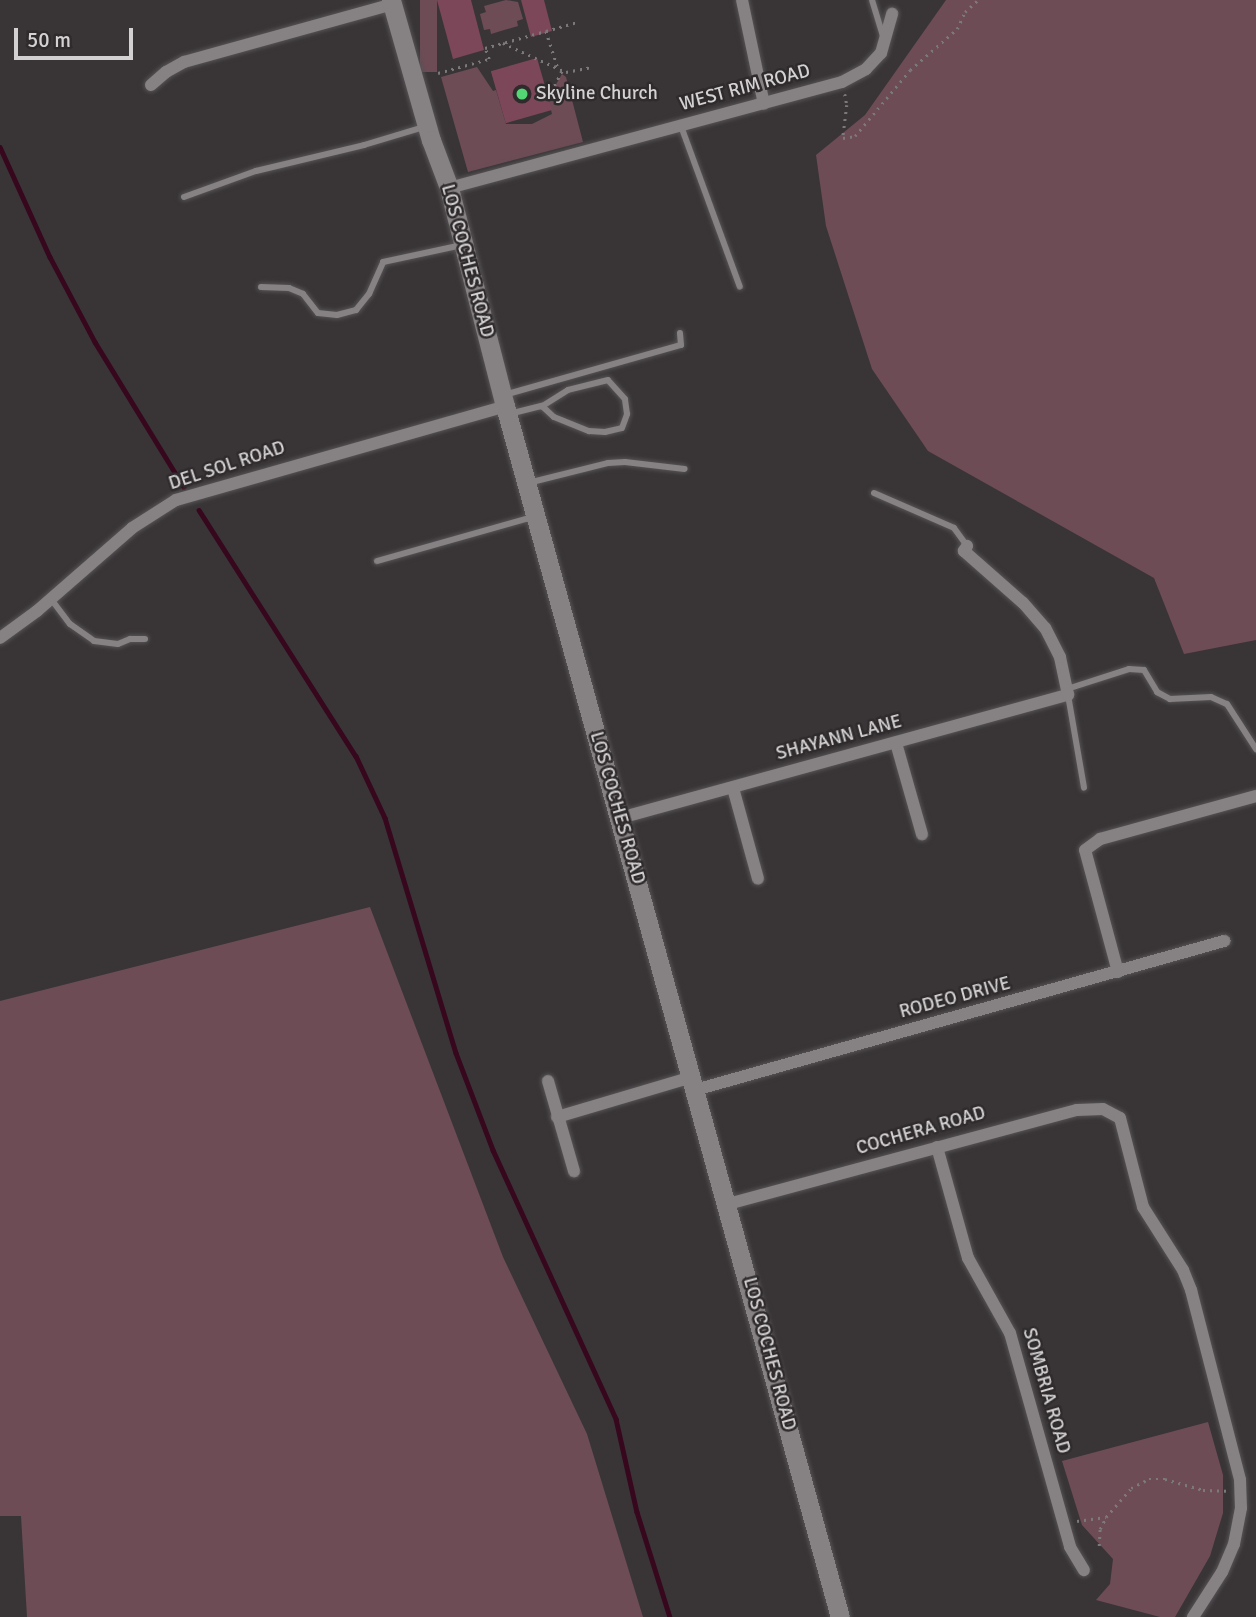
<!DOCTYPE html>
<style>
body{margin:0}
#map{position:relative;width:1256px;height:1617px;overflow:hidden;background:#393537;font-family:Signika,sans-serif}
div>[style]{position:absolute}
.green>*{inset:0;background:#6d4c56;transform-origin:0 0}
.stream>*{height:4.5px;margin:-2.25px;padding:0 2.25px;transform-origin:2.25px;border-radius:2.25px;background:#37081d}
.building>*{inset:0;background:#7c4759;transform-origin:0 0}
.path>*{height:2.5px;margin-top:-1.25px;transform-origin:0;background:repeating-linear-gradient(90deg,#7c797a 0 2px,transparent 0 7px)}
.roads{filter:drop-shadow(0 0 2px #565354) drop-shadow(0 0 2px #565354)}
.service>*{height:6px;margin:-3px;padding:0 3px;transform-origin:3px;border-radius:3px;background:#868182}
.minor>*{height:12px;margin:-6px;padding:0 6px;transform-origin:6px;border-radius:6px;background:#868182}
.secondary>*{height:19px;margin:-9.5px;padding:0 9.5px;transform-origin:9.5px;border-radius:9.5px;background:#868182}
.dots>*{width:19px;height:19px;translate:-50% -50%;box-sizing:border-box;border:4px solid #2f2b2d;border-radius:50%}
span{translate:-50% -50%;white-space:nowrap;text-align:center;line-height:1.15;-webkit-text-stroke:5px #2f2b2d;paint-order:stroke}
.street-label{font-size:19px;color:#d3d1d1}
.poi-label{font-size:19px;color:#d3d1d1}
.left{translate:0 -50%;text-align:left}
.scale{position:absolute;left:14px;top:28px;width:119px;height:32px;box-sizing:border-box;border:4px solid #d3d1d1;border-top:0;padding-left:9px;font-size:21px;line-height:24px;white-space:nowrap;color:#d3d1d1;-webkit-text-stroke:5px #2f2b2d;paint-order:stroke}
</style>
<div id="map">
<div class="green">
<i style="left:420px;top:0;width:17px;height:72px"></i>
<i style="clip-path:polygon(506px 0,518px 2px,523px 19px,517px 21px,518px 26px,491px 34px,490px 29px,484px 30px,480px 14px,486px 12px,484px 6px)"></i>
<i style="clip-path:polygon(946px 0,1256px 0,1256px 640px,1184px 654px,1154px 578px,928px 451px,872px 369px,826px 226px,816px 155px,865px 115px)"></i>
<i style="clip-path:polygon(477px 67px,493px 91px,496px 90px,506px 124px,532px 124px,552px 114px,548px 98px,562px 74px,566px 77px,583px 142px,468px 172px,441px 77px)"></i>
<i style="clip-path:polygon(370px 907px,503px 1257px,587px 1434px,643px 1617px,27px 1617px,21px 1516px,0 1516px,0 1001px)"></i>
<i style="clip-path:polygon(1208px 1422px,1223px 1475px,1223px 1513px,1210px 1556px,1175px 1617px,1160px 1617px,1096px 1600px,1110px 1584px,1113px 1559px,1082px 1525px,1062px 1461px)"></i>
</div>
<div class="stream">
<i style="left:0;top:147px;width:121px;rotate:65.6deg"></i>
<i style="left:50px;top:257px;width:96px;rotate:62.1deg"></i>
<i style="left:95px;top:342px;width:170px;rotate:58.5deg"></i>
<i style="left:199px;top:510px;width:292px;rotate:57.5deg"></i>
<i style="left:356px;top:756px;width:68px;rotate:64.9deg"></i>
<i style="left:385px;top:818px;width:245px;rotate:73.2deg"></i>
<i style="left:456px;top:1053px;width:104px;rotate:69.1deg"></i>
<i style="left:493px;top:1150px;width:296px;rotate:65.4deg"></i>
<i style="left:616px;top:1419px;width:95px;rotate:77.3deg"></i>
<i style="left:637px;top:1512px;width:110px;rotate:72.6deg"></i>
</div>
<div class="building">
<i style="clip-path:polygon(437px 0,471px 0,484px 50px,453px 59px)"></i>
<i style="clip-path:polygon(521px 0,544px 0,552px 31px,531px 37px)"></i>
<i style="left:537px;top:58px;width:54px;height:48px;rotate:74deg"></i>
</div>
<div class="path">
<i style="left:546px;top:31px;width:33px;rotate:-16deg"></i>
<i style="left:503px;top:43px;width:69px;rotate:24.7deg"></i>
<i style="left:566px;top:72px;width:25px;rotate:-11deg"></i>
<i style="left:438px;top:73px;width:53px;rotate:-15.4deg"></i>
<i style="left:489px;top:59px;width:12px;rotate:-110deg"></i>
<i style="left:485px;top:48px;width:63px;rotate:-15.6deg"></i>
<i style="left:546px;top:31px;width:40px;rotate:72deg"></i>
<i style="left:845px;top:94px;width:11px;rotate:80deg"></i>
<i style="left:847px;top:105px;width:33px;rotate:97deg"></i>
<i style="left:843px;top:138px;width:12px;rotate:-9deg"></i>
<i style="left:855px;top:136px;width:86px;rotate:-50.2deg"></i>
<i style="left:910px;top:70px;width:62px;rotate:-41.1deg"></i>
<i style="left:957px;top:29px;width:19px;rotate:-65deg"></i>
<i style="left:965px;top:12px;width:18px;rotate:-43deg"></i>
<i style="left:548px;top:98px;width:31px;rotate:-63deg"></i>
<i style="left:1077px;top:1521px;width:29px;rotate:-8deg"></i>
<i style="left:1106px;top:1517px;width:38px;rotate:-49deg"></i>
<i style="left:1131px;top:1488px;width:20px;rotate:-27deg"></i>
<i style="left:1149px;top:1479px;width:16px"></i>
<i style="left:1165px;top:1479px;width:40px;rotate:16deg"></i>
<i style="left:1203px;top:1490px;width:23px;rotate:2deg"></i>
<i style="left:1099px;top:1546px;width:17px;rotate:-87deg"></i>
<i style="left:1100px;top:1529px;width:11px;rotate:-63deg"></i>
</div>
<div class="roads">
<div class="service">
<i style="left:872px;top:0;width:37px;rotate:73deg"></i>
<i style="left:681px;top:126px;width:171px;rotate:69.9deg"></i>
<i style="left:184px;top:197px;width:77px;rotate:-19.9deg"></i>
<i style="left:256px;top:171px;width:111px;rotate:-13.5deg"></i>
<i style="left:364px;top:145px;width:63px;rotate:-16.7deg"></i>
<i style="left:261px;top:287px;width:28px;rotate:2deg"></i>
<i style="left:289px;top:288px;width:15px;rotate:23deg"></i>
<i style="left:303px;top:294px;width:24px;rotate:52deg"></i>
<i style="left:318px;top:313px;width:19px;rotate:6deg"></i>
<i style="left:337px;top:315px;width:20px;rotate:-15deg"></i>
<i style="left:356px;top:310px;width:21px;rotate:-51deg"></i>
<i style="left:369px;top:294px;width:35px;rotate:-66deg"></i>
<i style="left:383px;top:262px;width:81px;rotate:-12.1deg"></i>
<i style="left:504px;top:395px;width:184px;rotate:-15.8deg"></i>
<i style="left:681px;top:345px;width:12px;rotate:-95deg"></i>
<i style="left:509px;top:414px;width:34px;rotate:-14deg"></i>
<i style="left:542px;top:406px;width:16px;rotate:43deg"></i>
<i style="left:554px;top:417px;width:38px;rotate:22deg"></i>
<i style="left:589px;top:431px;width:16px;rotate:4deg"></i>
<i style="left:605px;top:432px;width:17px;rotate:-13deg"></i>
<i style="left:622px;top:428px;width:15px;rotate:-70deg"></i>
<i style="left:627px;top:414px;width:15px;rotate:-98deg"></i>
<i style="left:625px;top:399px;width:25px;rotate:-132deg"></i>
<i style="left:608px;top:380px;width:41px;rotate:166deg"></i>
<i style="left:568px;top:390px;width:31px;rotate:148deg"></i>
<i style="left:528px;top:483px;width:82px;rotate:-14deg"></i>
<i style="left:608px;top:463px;width:17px;rotate:-3deg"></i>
<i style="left:625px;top:462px;width:60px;rotate:6.7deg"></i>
<i style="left:874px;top:493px;width:87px;rotate:23.6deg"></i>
<i style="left:954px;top:528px;width:22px;rotate:54deg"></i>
<i style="left:377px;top:561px;width:162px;rotate:-15.8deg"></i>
<i style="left:51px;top:599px;width:31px;rotate:53deg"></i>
<i style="left:70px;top:624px;width:29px;rotate:35deg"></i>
<i style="left:94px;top:641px;width:24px;rotate:7deg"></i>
<i style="left:118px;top:644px;width:13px;rotate:-23deg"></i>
<i style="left:130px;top:639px;width:15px"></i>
<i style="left:1067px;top:689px;width:65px;rotate:-17.9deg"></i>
<i style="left:1129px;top:669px;width:15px;rotate:4deg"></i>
<i style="left:1144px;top:670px;width:26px;rotate:59deg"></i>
<i style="left:1157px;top:692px;width:15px;rotate:28deg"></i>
<i style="left:1170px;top:699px;width:41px;rotate:-2.8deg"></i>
<i style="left:1211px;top:697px;width:17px;rotate:24deg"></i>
<i style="left:1227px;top:704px;width:54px;rotate:57.2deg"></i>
<i style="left:1068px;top:695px;width:94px;rotate:80.2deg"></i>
</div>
<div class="minor">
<i style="left:742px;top:0;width:106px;rotate:78.1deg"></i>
<i style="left:151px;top:85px;width:20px;rotate:-41deg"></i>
<i style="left:166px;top:72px;width:21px;rotate:-29deg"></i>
<i style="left:184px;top:62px;width:217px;rotate:-15.5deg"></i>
<i style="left:449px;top:188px;width:407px;rotate:-15.1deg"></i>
<i style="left:842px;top:82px;width:27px;rotate:-28deg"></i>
<i style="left:866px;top:69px;width:22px;rotate:-47deg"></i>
<i style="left:881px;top:53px;width:41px;rotate:-74.2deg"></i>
<i style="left:0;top:638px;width:46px;rotate:-36.1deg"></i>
<i style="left:37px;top:611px;width:126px;rotate:-41.1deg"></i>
<i style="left:132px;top:528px;width:52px;rotate:-32.5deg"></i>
<i style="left:176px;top:500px;width:342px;rotate:-15.9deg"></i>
<i style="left:896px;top:743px;width:95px;rotate:74.1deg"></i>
<i style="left:733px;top:788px;width:94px;rotate:74.6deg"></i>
<i style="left:620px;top:818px;width:465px;rotate:-15.4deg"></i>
<i style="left:1068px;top:695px;width:39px;rotate:-102deg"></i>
<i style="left:1060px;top:657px;width:33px;rotate:-117deg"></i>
<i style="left:1045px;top:628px;width:33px;rotate:-131deg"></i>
<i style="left:1023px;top:603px;width:79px;rotate:-138.6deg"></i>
<i style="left:964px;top:551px;width:6px;rotate:-59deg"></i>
<i style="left:1118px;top:972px;width:126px;rotate:-105.1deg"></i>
<i style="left:1085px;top:850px;width:19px;rotate:-36deg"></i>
<i style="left:1100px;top:839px;width:162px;rotate:-15.4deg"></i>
<i style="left:548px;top:1081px;width:94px;rotate:73.9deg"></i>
<i style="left:695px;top:1090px;width:550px;rotate:-15.73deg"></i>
<i style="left:557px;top:1117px;width:141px;rotate:-16.5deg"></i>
<i style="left:937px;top:1147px;width:115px;rotate:74.4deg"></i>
<i style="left:968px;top:1258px;width:86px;rotate:60.8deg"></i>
<i style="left:1010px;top:1333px;width:222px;rotate:74.3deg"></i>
<i style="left:1070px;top:1547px;width:27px;rotate:59deg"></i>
<i style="left:728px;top:1204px;width:361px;rotate:-15.1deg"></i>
<i style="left:1077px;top:1110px;width:26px;rotate:-2deg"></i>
<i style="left:1103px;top:1109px;width:19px;rotate:28deg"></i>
<i style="left:1120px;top:1118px;width:92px;rotate:75.5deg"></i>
<i style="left:1143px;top:1207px;width:75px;rotate:57.6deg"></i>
<i style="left:1183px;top:1270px;width:22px;rotate:68deg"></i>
<i style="left:1191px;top:1290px;width:196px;rotate:75.5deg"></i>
<i style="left:1240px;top:1480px;width:28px;rotate:88deg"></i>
<i style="left:1241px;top:1508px;width:37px;rotate:101deg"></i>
<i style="left:1234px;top:1544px;width:30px;rotate:113deg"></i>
<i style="left:1222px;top:1572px;width:54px;rotate:122.8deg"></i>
</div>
<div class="secondary">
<i style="left:391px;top:0;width:146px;rotate:74.1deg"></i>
<i style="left:431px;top:140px;width:51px;rotate:69.4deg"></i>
<i style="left:449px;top:188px;width:225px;rotate:75.6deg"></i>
<i style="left:505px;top:406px;width:1256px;rotate:74.54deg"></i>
</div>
</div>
<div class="dots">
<i style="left:522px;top:94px;background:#53d673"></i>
</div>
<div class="street-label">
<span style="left:745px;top:88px;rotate:-15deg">WEST RIM ROAD</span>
<span style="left:467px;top:261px;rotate:75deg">LOS COCHES ROAD</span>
<span style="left:227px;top:466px;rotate:-18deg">DEL SOL ROAD</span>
<span style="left:839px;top:738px;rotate:-15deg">SHAYANN LANE</span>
<span style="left:617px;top:808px;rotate:74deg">LOS COCHES ROAD</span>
<span style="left:955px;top:998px;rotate:-15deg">RODEO DRIVE</span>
<span style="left:921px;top:1131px;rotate:-16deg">COCHERA ROAD</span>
<span style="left:769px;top:1354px;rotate:75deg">LOS COCHES ROAD</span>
<span style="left:1046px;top:1391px;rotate:74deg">SOMBRIA ROAD</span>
</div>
<div class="poi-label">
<span class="left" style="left:536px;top:94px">Skyline Church</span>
</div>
<div class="scale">50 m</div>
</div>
